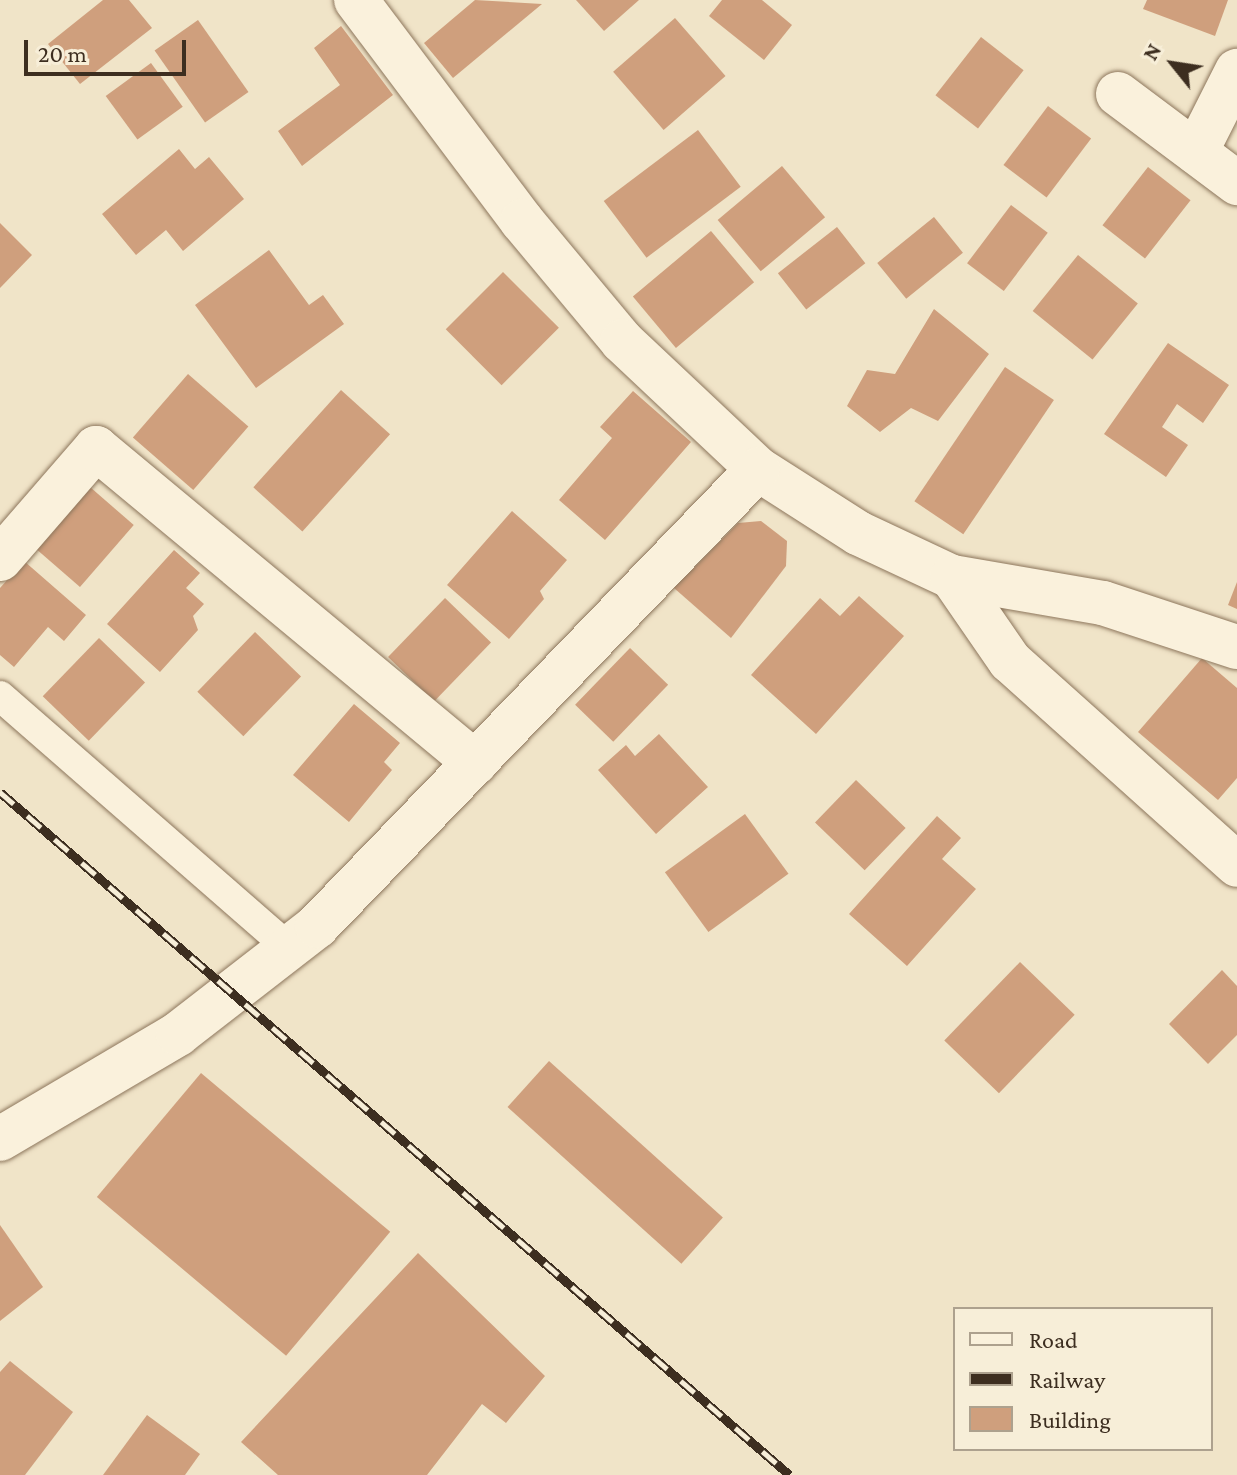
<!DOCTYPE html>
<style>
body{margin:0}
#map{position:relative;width:1237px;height:1475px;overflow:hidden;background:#f0e4c8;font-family:"Crimson Pro",serif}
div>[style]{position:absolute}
.building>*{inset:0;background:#cf9f7d;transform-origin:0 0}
.roads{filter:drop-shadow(0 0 2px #8d765c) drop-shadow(0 0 2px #8d765c)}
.lane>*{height:30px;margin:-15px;padding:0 15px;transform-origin:15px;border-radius:15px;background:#faf1dc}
.street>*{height:44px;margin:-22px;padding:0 22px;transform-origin:22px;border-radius:22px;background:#faf1dc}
.rail>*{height:9px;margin-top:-4.5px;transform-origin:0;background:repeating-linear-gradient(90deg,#f7eed8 0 18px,#3d2e20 0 36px);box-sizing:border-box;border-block:2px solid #3d2e20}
span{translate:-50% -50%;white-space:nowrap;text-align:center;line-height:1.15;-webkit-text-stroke:6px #f7eed8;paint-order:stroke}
.legend{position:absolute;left:953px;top:1307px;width:260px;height:144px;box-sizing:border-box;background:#f7eed8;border:2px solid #ada18e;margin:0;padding:10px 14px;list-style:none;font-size:24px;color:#3d2e20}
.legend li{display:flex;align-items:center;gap:16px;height:40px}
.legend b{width:40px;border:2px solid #ada18e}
.north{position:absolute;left:1133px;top:24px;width:80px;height:80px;-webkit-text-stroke:6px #f7eed8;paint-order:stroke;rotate:300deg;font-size:22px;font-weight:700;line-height:32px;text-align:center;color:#3d2e20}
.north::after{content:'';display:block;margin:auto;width:28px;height:36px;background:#3d2e20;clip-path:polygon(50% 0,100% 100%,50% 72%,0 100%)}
.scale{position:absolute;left:24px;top:40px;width:162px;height:36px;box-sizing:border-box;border:4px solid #3d2e20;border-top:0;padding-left:10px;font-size:24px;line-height:28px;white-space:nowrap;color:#3d2e20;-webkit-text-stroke:6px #f7eed8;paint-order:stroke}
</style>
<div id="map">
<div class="building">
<i style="clip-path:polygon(103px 0,129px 0,152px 28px,80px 84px,48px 44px)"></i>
<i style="clip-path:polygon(475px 0,542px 4px,453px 78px,424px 43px)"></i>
<i style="clip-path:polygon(576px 0,639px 0,604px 31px)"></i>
<i style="clip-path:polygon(722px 0,762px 0,792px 25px,764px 60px,709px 16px)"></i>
<i style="clip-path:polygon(1147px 0,1228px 0,1215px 36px,1143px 9px)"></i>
<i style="left:675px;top:18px;width:77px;height:82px;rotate:49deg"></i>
<i style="left:198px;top:20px;width:88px;height:53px;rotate:55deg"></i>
<i style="clip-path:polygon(341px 26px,393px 95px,302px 166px,278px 131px,340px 85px,314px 48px)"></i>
<i style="left:981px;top:37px;width:54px;height:74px;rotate:38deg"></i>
<i style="left:151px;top:63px;width:54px;height:56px;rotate:54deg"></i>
<i style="left:1048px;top:106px;width:54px;height:74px;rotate:37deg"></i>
<i style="left:698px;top:130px;width:71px;height:118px;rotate:53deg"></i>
<i style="clip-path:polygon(179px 149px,195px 169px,209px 157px,244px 199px,183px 251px,166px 230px,136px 255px,102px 214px)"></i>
<i style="left:782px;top:166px;width:67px;height:84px;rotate:50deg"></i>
<i style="left:1148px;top:167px;width:54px;height:74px;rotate:38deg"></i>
<i style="left:1011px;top:205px;width:46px;height:73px;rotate:37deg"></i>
<i style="left:934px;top:217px;width:46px;height:73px;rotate:51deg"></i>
<i style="clip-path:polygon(0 223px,32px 255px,0 288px)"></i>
<i style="left:837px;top:227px;width:46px;height:75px;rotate:52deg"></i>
<i style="left:711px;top:231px;width:67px;height:102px;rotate:50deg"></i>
<i style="clip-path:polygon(269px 250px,309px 305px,323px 295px,344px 324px,256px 388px,195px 305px)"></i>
<i style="left:1078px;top:255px;width:77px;height:72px;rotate:39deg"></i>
<i style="left:503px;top:272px;width:79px;height:81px;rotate:45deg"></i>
<i style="clip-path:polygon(934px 309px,989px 354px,938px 421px,911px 408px,880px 432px,847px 406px,867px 370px,895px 374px)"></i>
<i style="clip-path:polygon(1168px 343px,1229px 385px,1203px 423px,1177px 404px,1162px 427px,1188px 445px,1166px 477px,1104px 434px)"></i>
<i style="left:1005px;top:367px;width:59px;height:162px;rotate:34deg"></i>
<i style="left:188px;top:374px;width:80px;height:84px;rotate:41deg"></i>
<i style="left:341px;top:390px;width:66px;height:131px;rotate:42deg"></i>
<i style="clip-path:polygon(633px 391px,691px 442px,605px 540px,559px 500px,612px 438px,600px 427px)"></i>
<i style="left:90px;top:487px;width:58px;height:82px;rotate:41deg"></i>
<i style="clip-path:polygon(512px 511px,567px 560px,540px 591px,544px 599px,509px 639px,447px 585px)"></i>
<i style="clip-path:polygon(761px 521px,787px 541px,786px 566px,731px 638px,674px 588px,738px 523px)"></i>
<i style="clip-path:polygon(174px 550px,200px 573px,186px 588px,204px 604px,193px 616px,198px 630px,160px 672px,107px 624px)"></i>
<i style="clip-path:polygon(24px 561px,86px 615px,64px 641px,48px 627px,14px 667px,0 655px,0 588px)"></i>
<i style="clip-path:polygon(1237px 582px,1237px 609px,1228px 605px)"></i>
<i style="clip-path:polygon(859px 596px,904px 636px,816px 734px,751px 675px,820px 598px,840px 616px)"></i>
<i style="left:445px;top:598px;width:64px;height:82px;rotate:44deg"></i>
<i style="left:255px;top:632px;width:64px;height:83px;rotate:44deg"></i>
<i style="left:99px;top:638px;width:64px;height:81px;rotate:44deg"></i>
<i style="left:630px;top:648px;width:53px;height:79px;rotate:44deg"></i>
<i style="clip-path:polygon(1202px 658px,1237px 688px,1237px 778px,1218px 800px,1138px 732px)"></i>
<i style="clip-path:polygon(354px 704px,400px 743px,384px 762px,392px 770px,349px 822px,293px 775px)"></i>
<i style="clip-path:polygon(659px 734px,708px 787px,656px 834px,598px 770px,626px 745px,635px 756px)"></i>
<i style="left:856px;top:780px;width:69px;height:59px;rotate:44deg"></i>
<i style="left:745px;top:814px;width:74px;height:99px;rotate:54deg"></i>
<i style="clip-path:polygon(937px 816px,961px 838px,942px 859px,976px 889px,907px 966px,849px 914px)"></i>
<i style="left:1020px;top:962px;width:76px;height:109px;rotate:44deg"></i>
<i style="clip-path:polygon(1222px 970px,1237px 986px,1237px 1035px,1208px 1064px,1169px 1024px)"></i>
<i style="left:549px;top:1061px;width:234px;height:62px;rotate:42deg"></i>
<i style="left:201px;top:1073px;width:247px;height:162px;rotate:40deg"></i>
<i style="clip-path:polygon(0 1225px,43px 1287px,0 1321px)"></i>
<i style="clip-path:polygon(418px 1253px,545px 1376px,506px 1423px,482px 1404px,427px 1475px,278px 1475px,241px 1442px)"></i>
<i style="clip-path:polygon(10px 1361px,73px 1412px,25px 1475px,0 1475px,0 1372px)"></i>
<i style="clip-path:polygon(147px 1415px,200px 1454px,185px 1475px,103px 1475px)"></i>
</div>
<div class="roads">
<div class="lane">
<i style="left:0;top:696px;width:383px;rotate:41.1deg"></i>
</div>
<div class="street">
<i style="left:356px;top:0;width:276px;rotate:53.1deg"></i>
<i style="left:522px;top:221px;width:156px;rotate:50.2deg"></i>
<i style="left:622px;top:341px;width:187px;rotate:43.3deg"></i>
<i style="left:758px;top:469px;width:119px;rotate:32.6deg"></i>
<i style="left:858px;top:533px;width:104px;rotate:25.1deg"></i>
<i style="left:952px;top:577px;width:153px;rotate:9.8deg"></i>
<i style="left:1103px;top:603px;width:141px;rotate:18.2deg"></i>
<i style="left:1118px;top:94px;width:149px;rotate:36.8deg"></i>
<i style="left:1196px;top:152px;width:91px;rotate:-63.2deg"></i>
<i style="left:0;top:559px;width:147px;rotate:-49.1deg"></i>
<i style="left:96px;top:448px;width:493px;rotate:39.7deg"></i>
<i style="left:952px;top:577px;width:102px;rotate:55.4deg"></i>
<i style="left:1010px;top:661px;width:305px;rotate:41.9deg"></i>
<i style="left:0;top:1139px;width:207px;rotate:-30.5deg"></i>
<i style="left:178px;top:1034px;width:176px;rotate:-37.8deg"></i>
<i style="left:317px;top:926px;width:635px;rotate:-46.02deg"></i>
</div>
</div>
<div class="rail">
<i style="left:0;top:792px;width:1044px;rotate:40.85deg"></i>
</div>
<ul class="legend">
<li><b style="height:10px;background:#faf1dc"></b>Road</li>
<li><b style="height:10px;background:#3d2e20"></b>Railway</li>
<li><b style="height:22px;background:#cf9f7d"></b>Building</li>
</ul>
<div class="north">N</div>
<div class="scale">20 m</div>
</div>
